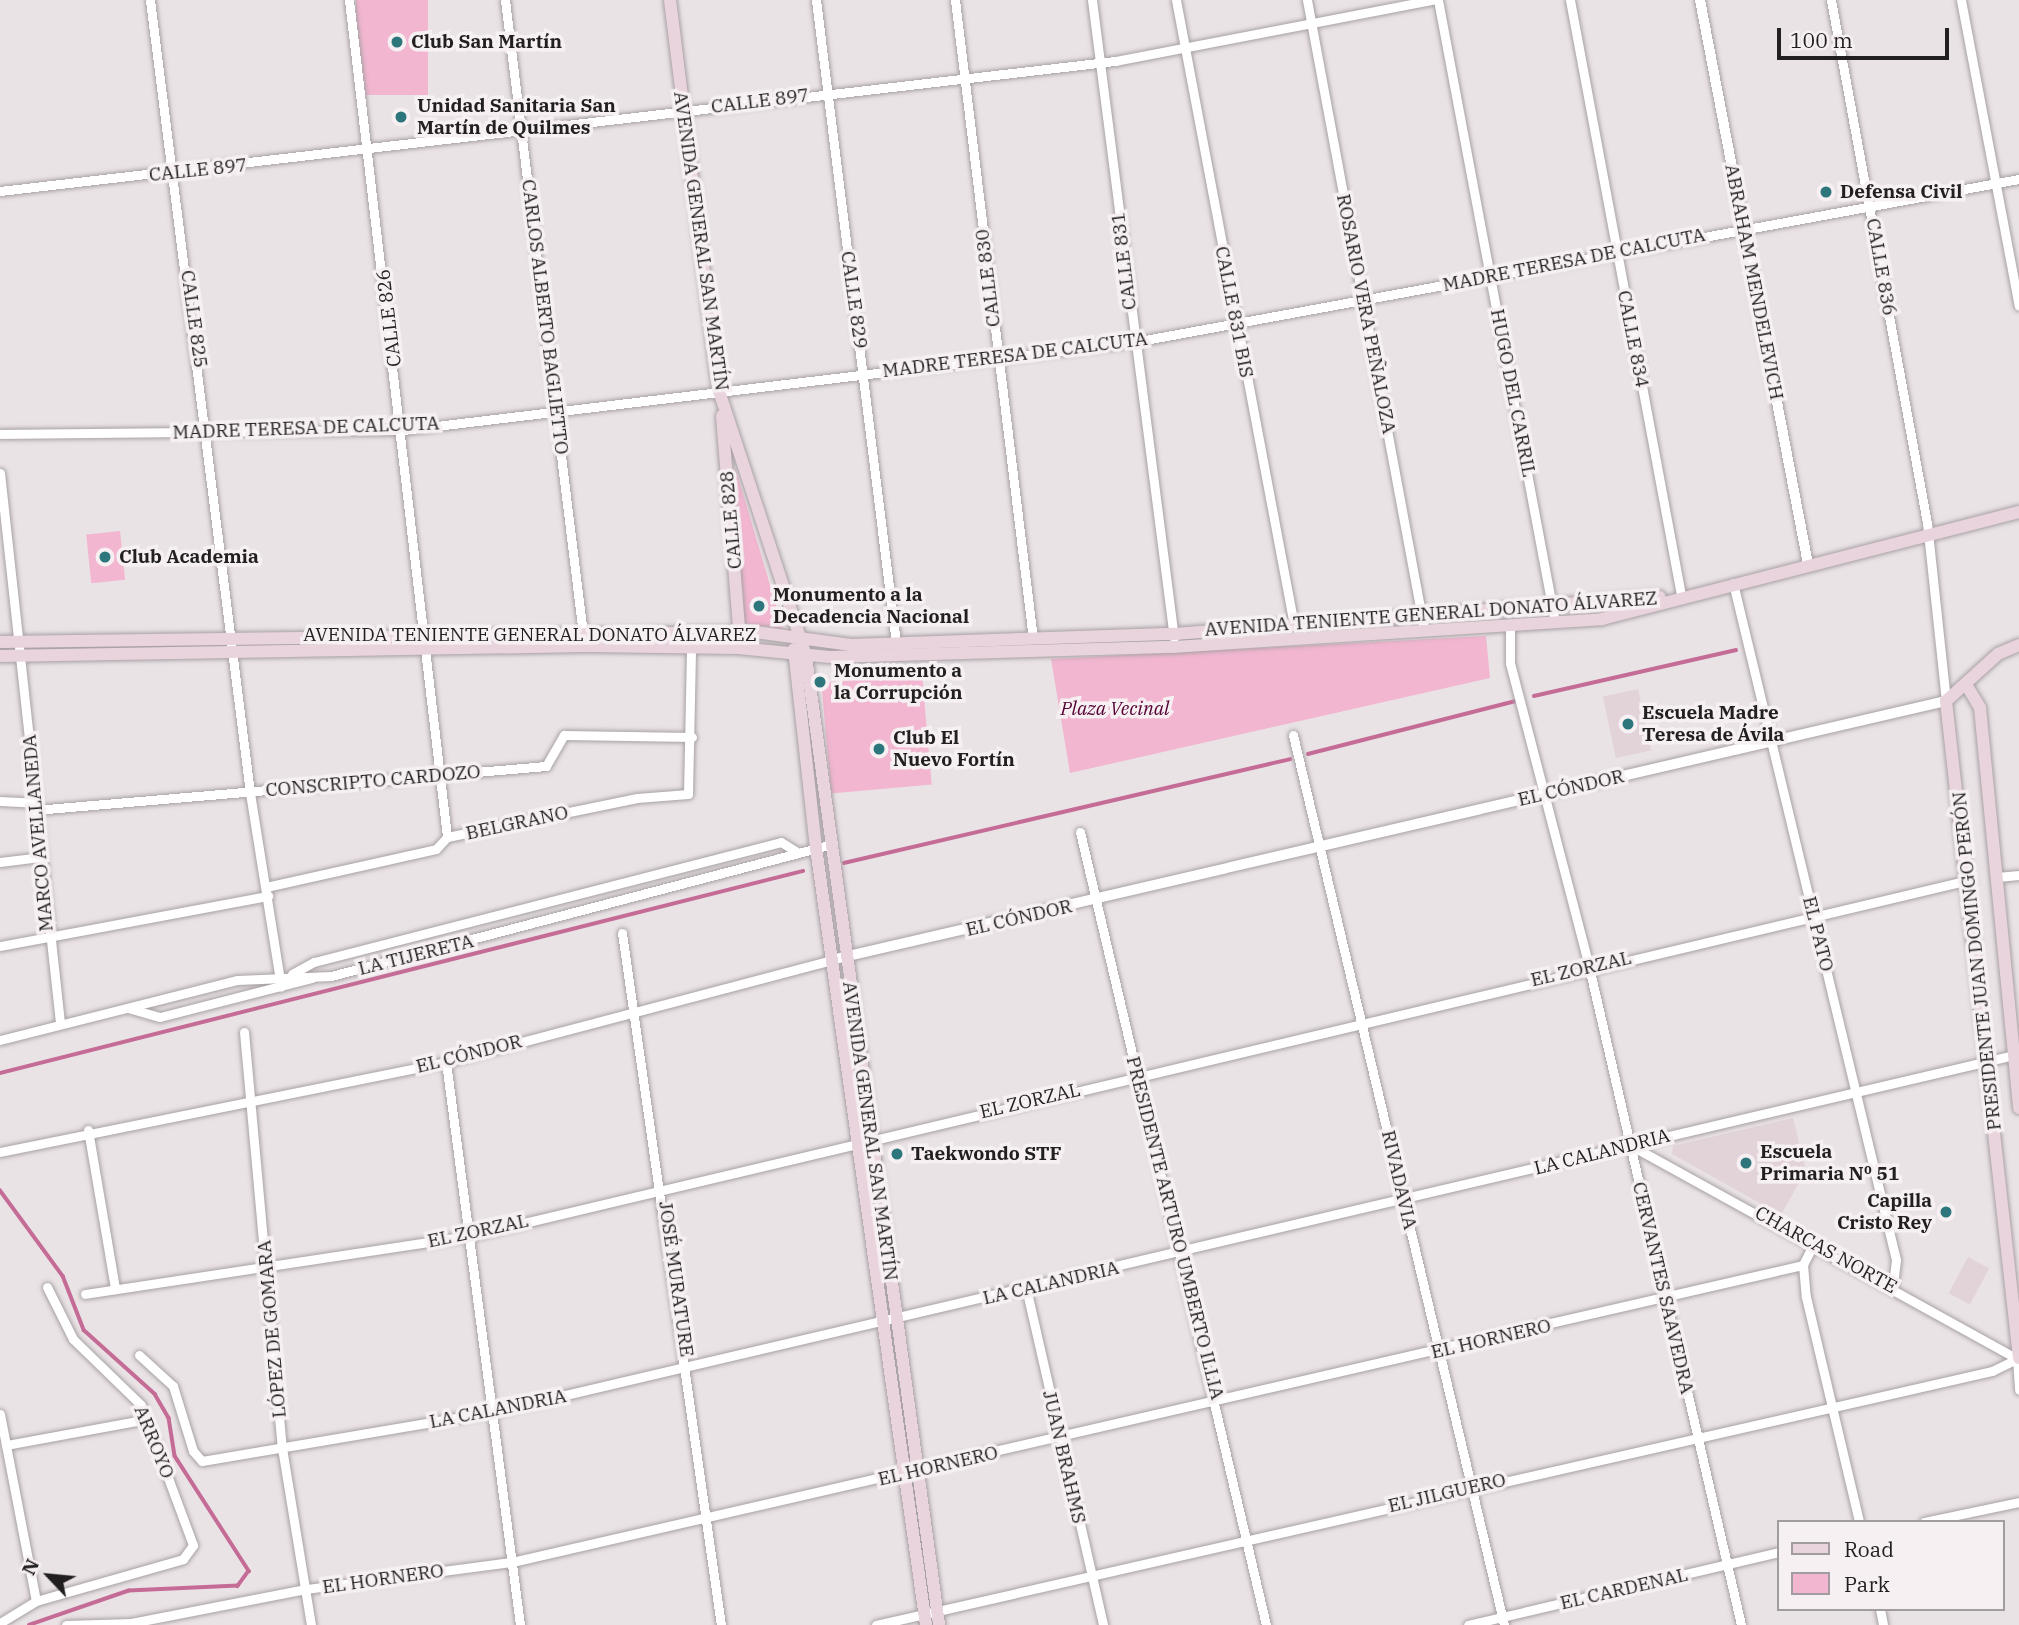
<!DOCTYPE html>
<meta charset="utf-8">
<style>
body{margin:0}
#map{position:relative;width:2019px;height:1625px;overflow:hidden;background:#eae3e6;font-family:"IBM Plex Serif",serif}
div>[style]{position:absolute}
.built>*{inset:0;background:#e2d3d9;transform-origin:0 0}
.green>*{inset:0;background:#f2b6d0;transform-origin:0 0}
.stream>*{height:3.5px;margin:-1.75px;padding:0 1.75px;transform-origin:1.75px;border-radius:1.75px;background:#c56c96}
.roads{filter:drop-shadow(0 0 2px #a8a1a4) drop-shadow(0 0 2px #a8a1a4)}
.minor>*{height:9px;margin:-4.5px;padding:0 4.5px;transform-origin:4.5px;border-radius:4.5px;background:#fff}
.tertiary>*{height:10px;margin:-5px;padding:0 5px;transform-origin:5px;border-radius:5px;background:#fff}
.secondary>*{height:12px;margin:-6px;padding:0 6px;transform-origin:6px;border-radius:6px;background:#e9d4dd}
.dots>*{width:19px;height:19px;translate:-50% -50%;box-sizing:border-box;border:4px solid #f7f0f3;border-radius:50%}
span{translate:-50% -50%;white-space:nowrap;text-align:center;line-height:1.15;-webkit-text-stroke:7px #f7f0f3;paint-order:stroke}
.poi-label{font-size:19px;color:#211f20;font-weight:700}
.left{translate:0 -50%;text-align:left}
.right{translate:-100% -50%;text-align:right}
.street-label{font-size:19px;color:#211f20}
.park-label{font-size:19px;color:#550034;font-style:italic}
.legend{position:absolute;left:1777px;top:1520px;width:228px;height:91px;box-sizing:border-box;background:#f7f0f3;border:2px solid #a19c9f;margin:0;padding:9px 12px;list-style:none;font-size:21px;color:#211f20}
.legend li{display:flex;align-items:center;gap:14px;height:35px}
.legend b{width:35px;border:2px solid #a19c9f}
.north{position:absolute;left:14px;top:1541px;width:70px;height:70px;-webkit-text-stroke:5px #f7f0f3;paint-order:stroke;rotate:296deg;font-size:19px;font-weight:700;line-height:28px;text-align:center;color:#211f20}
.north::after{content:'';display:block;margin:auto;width:24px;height:32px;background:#211f20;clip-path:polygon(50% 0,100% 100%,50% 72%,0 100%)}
.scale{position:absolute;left:1777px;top:28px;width:172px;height:32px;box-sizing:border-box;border:4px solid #211f20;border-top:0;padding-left:9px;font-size:21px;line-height:24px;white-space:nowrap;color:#211f20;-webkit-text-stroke:5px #f7f0f3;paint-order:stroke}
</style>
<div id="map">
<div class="built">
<i style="left:1638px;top:689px;width:63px;height:36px;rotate:78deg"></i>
<i style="clip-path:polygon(1793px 1118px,1806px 1170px,1781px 1215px,1672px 1154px,1673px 1146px)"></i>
<i style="left:1968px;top:1257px;width:24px;height:41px;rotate:28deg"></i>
</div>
<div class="green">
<i style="left:356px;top:0;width:72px;height:95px"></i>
<i style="clip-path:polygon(731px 470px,736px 470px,783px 629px,743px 623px)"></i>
<i style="left:120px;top:531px;width:49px;height:34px;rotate:84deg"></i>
<i style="clip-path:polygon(1486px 636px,1490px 678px,1070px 773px,1051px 659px)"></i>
<i style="left:922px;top:674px;width:111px;height:101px;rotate:85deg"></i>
</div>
<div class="stream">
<i style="left:1534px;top:696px;width:207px;rotate:-12.8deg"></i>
<i style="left:1308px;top:754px;width:215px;rotate:-14.3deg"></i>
<i style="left:844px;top:863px;width:458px;rotate:-13.1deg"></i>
<i style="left:0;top:1073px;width:828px;rotate:-14.12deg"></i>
<i style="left:0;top:1190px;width:107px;rotate:53.8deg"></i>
<i style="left:63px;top:1276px;width:58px;rotate:68.7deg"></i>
<i style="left:84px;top:1330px;width:96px;rotate:42deg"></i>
<i style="left:155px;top:1394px;width:28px;rotate:60deg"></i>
<i style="left:169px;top:1418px;width:38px;rotate:81deg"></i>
<i style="left:175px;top:1456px;width:137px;rotate:57.2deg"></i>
<i style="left:249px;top:1571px;width:19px;rotate:126deg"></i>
<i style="left:238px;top:1586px;width:109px;rotate:177.4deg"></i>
<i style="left:129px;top:1591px;width:105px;rotate:161deg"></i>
</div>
<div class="roads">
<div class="minor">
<i style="left:150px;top:0;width:799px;rotate:82.81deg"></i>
<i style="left:250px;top:793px;width:196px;rotate:80.9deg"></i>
<i style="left:349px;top:0;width:843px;rotate:83.32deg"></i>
<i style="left:505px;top:0;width:639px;rotate:82.99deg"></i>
<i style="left:816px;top:0;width:648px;rotate:82.91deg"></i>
<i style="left:955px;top:0;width:644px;rotate:83.04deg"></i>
<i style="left:1092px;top:0;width:643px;rotate:82.68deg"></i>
<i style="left:1176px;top:0;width:636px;rotate:79.31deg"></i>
<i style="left:1307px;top:0;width:640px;rotate:79.46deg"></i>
<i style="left:1438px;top:0;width:633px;rotate:79.35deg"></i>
<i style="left:1570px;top:0;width:605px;rotate:79.43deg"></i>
<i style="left:1831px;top:0;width:532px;rotate:79.6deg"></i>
<i style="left:1927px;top:523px;width:179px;rotate:83.9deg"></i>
<i style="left:1961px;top:0;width:311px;rotate:79.3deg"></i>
<i style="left:0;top:191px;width:1123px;rotate:-6.65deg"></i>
<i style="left:1115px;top:61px;width:324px;rotate:-10.9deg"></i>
<i style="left:0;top:434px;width:403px;rotate:-0.6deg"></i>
<i style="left:403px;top:430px;width:736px;rotate:-6.86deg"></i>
<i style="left:1134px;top:342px;width:900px;rotate:-10.44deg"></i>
<i style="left:0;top:473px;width:553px;rotate:83.77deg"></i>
<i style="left:1733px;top:583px;width:696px;rotate:76.46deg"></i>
<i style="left:1896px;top:1260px;width:26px;rotate:97deg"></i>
<i style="left:1510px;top:625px;width:38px;rotate:90deg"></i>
<i style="left:1510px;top:663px;width:314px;rotate:75.4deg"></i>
<i style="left:1589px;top:967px;width:675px;rotate:76.99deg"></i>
<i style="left:1293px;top:735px;width:915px;rotate:76.66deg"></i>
<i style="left:0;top:801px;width:35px;rotate:3deg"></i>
<i style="left:35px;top:810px;width:513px;rotate:-4.92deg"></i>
<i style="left:546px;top:766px;width:36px;rotate:-60deg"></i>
<i style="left:564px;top:735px;width:128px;rotate:0.9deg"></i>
<i style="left:1080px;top:832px;width:815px;rotate:76.8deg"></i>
<i style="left:0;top:862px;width:38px;rotate:-7deg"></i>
<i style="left:1997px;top:877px;width:22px;rotate:-5deg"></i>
<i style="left:266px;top:887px;width:174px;rotate:-12.6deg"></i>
<i style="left:436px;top:849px;width:16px;rotate:-47deg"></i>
<i style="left:447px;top:837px;width:194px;rotate:-11.6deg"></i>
<i style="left:637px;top:798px;width:51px;rotate:-4.5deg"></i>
<i style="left:688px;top:794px;width:146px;rotate:-88.8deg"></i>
<i style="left:622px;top:933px;width:699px;rotate:81.86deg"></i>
<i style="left:0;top:946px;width:273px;rotate:-10.6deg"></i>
<i style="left:292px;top:974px;width:25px;rotate:-29deg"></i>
<i style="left:314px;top:962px;width:482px;rotate:-14.4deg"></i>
<i style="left:781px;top:842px;width:19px;rotate:32deg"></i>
<i style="left:128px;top:1008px;width:33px;rotate:16deg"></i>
<i style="left:160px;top:1017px;width:157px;rotate:-14.4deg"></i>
<i style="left:244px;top:1032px;width:418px;rotate:84.8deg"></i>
<i style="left:282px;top:1448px;width:179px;rotate:80.7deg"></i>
<i style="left:0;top:1040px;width:244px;rotate:-14.2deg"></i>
<i style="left:237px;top:980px;width:94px;rotate:-2.4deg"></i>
<i style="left:331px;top:976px;width:515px;rotate:-14.74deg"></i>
<i style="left:446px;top:1062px;width:568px;rotate:82.51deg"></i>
<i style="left:88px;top:1130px;width:160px;rotate:80.3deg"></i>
<i style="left:1630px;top:1145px;width:442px;rotate:28.9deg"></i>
<i style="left:0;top:1152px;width:455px;rotate:-11.4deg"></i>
<i style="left:446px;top:1062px;width:398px;rotate:-14.8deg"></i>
<i style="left:1814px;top:1243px;width:25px;rotate:117deg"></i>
<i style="left:1803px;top:1265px;width:32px;rotate:85deg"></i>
<i style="left:1806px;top:1297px;width:231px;rotate:76.7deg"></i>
<i style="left:1026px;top:1288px;width:346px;rotate:77.1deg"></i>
<i style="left:85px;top:1294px;width:388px;rotate:-8.6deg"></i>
<i style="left:469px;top:1236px;width:1542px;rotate:-13.35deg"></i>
<i style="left:139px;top:1355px;width:46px;rotate:42.4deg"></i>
<i style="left:173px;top:1386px;width:68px;rotate:72.9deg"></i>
<i style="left:193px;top:1451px;width:13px;rotate:48deg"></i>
<i style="left:202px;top:1461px;width:295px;rotate:-9.6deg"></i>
<i style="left:493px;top:1412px;width:1566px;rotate:-13.21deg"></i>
<i style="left:2017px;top:1359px;width:31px;rotate:86deg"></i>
<i style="left:0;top:1414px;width:190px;rotate:79.1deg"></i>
<i style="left:6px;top:1445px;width:143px;rotate:-10.4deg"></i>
<i style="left:1924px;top:1522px;width:97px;rotate:-11.9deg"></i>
<i style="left:1880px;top:1609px;width:16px;rotate:79deg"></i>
<i style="left:0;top:1623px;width:42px;rotate:-31.4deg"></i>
<i style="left:36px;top:1601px;width:153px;rotate:-15.9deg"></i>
<i style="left:183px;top:1559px;width:17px;rotate:-54deg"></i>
<i style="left:193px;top:1545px;width:149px;rotate:-110.4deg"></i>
<i style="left:141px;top:1405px;width:95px;rotate:-135.9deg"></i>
<i style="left:73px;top:1339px;width:58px;rotate:-116.6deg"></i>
<i style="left:66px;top:1625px;width:65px;rotate:-1.8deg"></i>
<i style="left:131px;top:1623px;width:178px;rotate:-11deg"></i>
<i style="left:306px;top:1589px;width:208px;rotate:-7.5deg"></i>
<i style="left:512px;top:1562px;width:1325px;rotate:-12.96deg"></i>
<i style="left:876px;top:1625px;width:1145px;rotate:-12.82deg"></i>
<i style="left:1992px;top:1371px;width:28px;rotate:-26deg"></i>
<i style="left:1468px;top:1625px;width:319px;rotate:-13.2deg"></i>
</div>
<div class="tertiary">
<i style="left:1700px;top:0;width:574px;rotate:79.16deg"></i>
<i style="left:831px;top:960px;width:1145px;rotate:-13.08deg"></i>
</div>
<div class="secondary">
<i style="left:670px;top:0;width:394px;rotate:82.9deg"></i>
<i style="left:719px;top:391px;width:279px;rotate:71.8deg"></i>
<i style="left:806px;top:656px;width:978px;rotate:82.18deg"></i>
<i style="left:722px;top:416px;width:223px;rotate:85.4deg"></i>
<i style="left:0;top:642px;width:755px;rotate:-0.76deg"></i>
<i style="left:755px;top:632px;width:97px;rotate:7.7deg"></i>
<i style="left:851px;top:645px;width:323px;rotate:-2deg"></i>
<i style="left:1174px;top:634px;width:487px;rotate:-4.4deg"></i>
<i style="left:2019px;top:645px;width:23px;rotate:157deg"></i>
<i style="left:1998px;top:654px;width:70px;rotate:137.9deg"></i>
<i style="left:1946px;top:701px;width:661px;rotate:83.66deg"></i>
<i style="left:794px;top:649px;width:200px;rotate:83.7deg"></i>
<i style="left:816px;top:848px;width:785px;rotate:81.94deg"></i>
<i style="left:0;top:656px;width:587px;rotate:-0.98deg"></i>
<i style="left:587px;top:646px;width:151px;rotate:0.8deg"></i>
<i style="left:738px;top:648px;width:92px;rotate:5.6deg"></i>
<i style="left:830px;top:657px;width:343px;rotate:-1.7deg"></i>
<i style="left:1173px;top:647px;width:430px;rotate:-3.7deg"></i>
<i style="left:1602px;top:619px;width:431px;rotate:-14.4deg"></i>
<i style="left:1967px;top:686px;width:26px;rotate:59deg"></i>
<i style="left:1980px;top:708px;width:402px;rotate:84.4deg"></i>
</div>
</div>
<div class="dots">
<i style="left:397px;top:42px;background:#2d767b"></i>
<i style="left:401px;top:117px;background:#2d767b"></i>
<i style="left:1826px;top:192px;background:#2d767b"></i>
<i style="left:105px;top:557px;background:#2d767b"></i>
<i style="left:759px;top:606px;background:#2d767b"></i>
<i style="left:820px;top:682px;background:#2d767b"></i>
<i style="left:1628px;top:724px;background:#2d767b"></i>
<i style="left:879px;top:749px;background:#2d767b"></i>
<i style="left:897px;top:1154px;background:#2d767b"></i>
<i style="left:1746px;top:1163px;background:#2d767b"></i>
<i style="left:1946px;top:1212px;background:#2d767b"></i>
</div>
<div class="poi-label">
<span class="left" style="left:411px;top:42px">Club San Martín</span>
<span class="left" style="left:417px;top:117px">Unidad Sanitaria San<br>Martín de Quilmes</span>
<span class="left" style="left:1840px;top:192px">Defensa Civil</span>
<span class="left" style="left:119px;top:557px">Club Academia</span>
<span class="left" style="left:773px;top:606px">Monumento a la<br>Decadencia Nacional</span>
<span class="left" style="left:834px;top:682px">Monumento a<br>la Corrupción</span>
<span class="left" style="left:1642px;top:724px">Escuela Madre<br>Teresa de Ávila</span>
<span class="left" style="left:893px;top:749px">Club El<br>Nuevo Fortín</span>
<span class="left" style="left:1760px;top:1163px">Escuela<br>Primaria Nº 51</span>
<span class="left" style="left:911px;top:1154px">Taekwondo STF</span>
<span class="right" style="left:1932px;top:1212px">Capilla<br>Cristo Rey</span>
</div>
<div class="street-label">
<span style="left:760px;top:101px;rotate:-7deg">CALLE 897</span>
<span style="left:198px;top:170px;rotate:-6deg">CALLE 897</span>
<span style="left:701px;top:241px;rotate:82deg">AVENIDA GENERAL SAN MARTÍN</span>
<span style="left:1574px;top:260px;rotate:-11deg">MADRE TERESA DE CALCUTA</span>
<span style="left:1124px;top:261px;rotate:-97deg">CALLE 831</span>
<span style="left:1881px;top:267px;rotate:80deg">CALLE 836</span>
<span style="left:988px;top:278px;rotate:-97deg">CALLE 830</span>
<span style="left:1754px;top:282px;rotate:79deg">ABRAHAM MENDELEVICH</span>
<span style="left:854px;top:300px;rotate:82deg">CALLE 829</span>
<span style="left:1234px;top:312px;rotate:79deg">CALLE 831 BIS</span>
<span style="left:1366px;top:314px;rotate:79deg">ROSARIO VERA PEÑALOZA</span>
<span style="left:545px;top:317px;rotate:83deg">CARLOS ALBERTO BAGLIETTO</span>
<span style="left:389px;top:318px;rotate:-97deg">CALLE 826</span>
<span style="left:194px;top:319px;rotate:82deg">CALLE 825</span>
<span style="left:1633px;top:339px;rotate:79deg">CALLE 834</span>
<span style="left:1015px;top:355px;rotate:-7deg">MADRE TERESA DE CALCUTA</span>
<span style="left:1513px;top:393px;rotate:79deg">HUGO DEL CARRIL</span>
<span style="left:306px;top:428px;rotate:-2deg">MADRE TERESA DE CALCUTA</span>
<span style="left:731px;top:520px;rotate:-95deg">CALLE 828</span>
<span style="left:1431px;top:614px;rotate:-4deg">AVENIDA TENIENTE GENERAL DONATO ÁLVAREZ</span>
<span style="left:530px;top:635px">AVENIDA TENIENTE GENERAL DONATO ÁLVAREZ</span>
<span style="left:373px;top:781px;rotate:-5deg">CONSCRIPTO CARDOZO</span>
<span style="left:1571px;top:788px;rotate:-13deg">EL CÓNDOR</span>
<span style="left:517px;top:823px;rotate:-12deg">BELGRANO</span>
<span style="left:38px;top:833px;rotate:-95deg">MARCO AVELLANEDA</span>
<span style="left:1019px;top:918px;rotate:-13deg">EL CÓNDOR</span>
<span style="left:1818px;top:934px;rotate:76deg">EL PATO</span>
<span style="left:416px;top:955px;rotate:-14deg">LA TIJERETA</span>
<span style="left:1977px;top:961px;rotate:-96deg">PRESIDENTE JUAN DOMINGO PERÓN</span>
<span style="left:1581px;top:969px;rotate:-13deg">EL ZORZAL</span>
<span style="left:469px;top:1054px;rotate:-14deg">EL CÓNDOR</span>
<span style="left:1030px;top:1101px;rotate:-13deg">EL ZORZAL</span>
<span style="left:870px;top:1131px;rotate:82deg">AVENIDA GENERAL SAN MARTÍN</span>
<span style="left:1602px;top:1152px;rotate:-14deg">LA CALANDRIA</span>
<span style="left:1399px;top:1180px;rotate:77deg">RIVADAVIA</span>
<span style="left:1175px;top:1228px;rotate:76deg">PRESIDENTE ARTURO UMBERTO ILLIA</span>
<span style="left:478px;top:1231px;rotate:-12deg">EL ZORZAL</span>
<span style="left:1826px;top:1250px;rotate:29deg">CHARCAS NORTE</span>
<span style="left:676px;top:1279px;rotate:82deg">JOSÉ MURATURE</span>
<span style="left:1051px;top:1283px;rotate:-13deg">LA CALANDRIA</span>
<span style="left:1663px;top:1288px;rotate:77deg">CERVANTES SAAVEDRA</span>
<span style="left:272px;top:1329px;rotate:-95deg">LÓPEZ DE GOMARA</span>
<span style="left:1491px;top:1339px;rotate:-13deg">EL HORNERO</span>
<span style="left:498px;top:1409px;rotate:-11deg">LA CALANDRIA</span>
<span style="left:154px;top:1442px;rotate:68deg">ARROYO</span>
<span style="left:1064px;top:1457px;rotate:77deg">JUAN BRAHMS</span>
<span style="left:938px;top:1466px;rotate:-13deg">EL HORNERO</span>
<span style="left:1447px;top:1493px;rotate:-13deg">EL JILGUERO</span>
<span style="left:383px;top:1579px;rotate:-8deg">EL HORNERO</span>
<span style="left:1624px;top:1589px;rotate:-13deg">EL CARDENAL</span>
</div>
<div class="park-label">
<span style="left:1115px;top:709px">Plaza Vecinal</span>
</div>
<ul class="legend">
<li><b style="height:9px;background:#e9d4dd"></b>Road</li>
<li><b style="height:19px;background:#f2b6d0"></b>Park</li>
</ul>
<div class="north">N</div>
<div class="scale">100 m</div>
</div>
